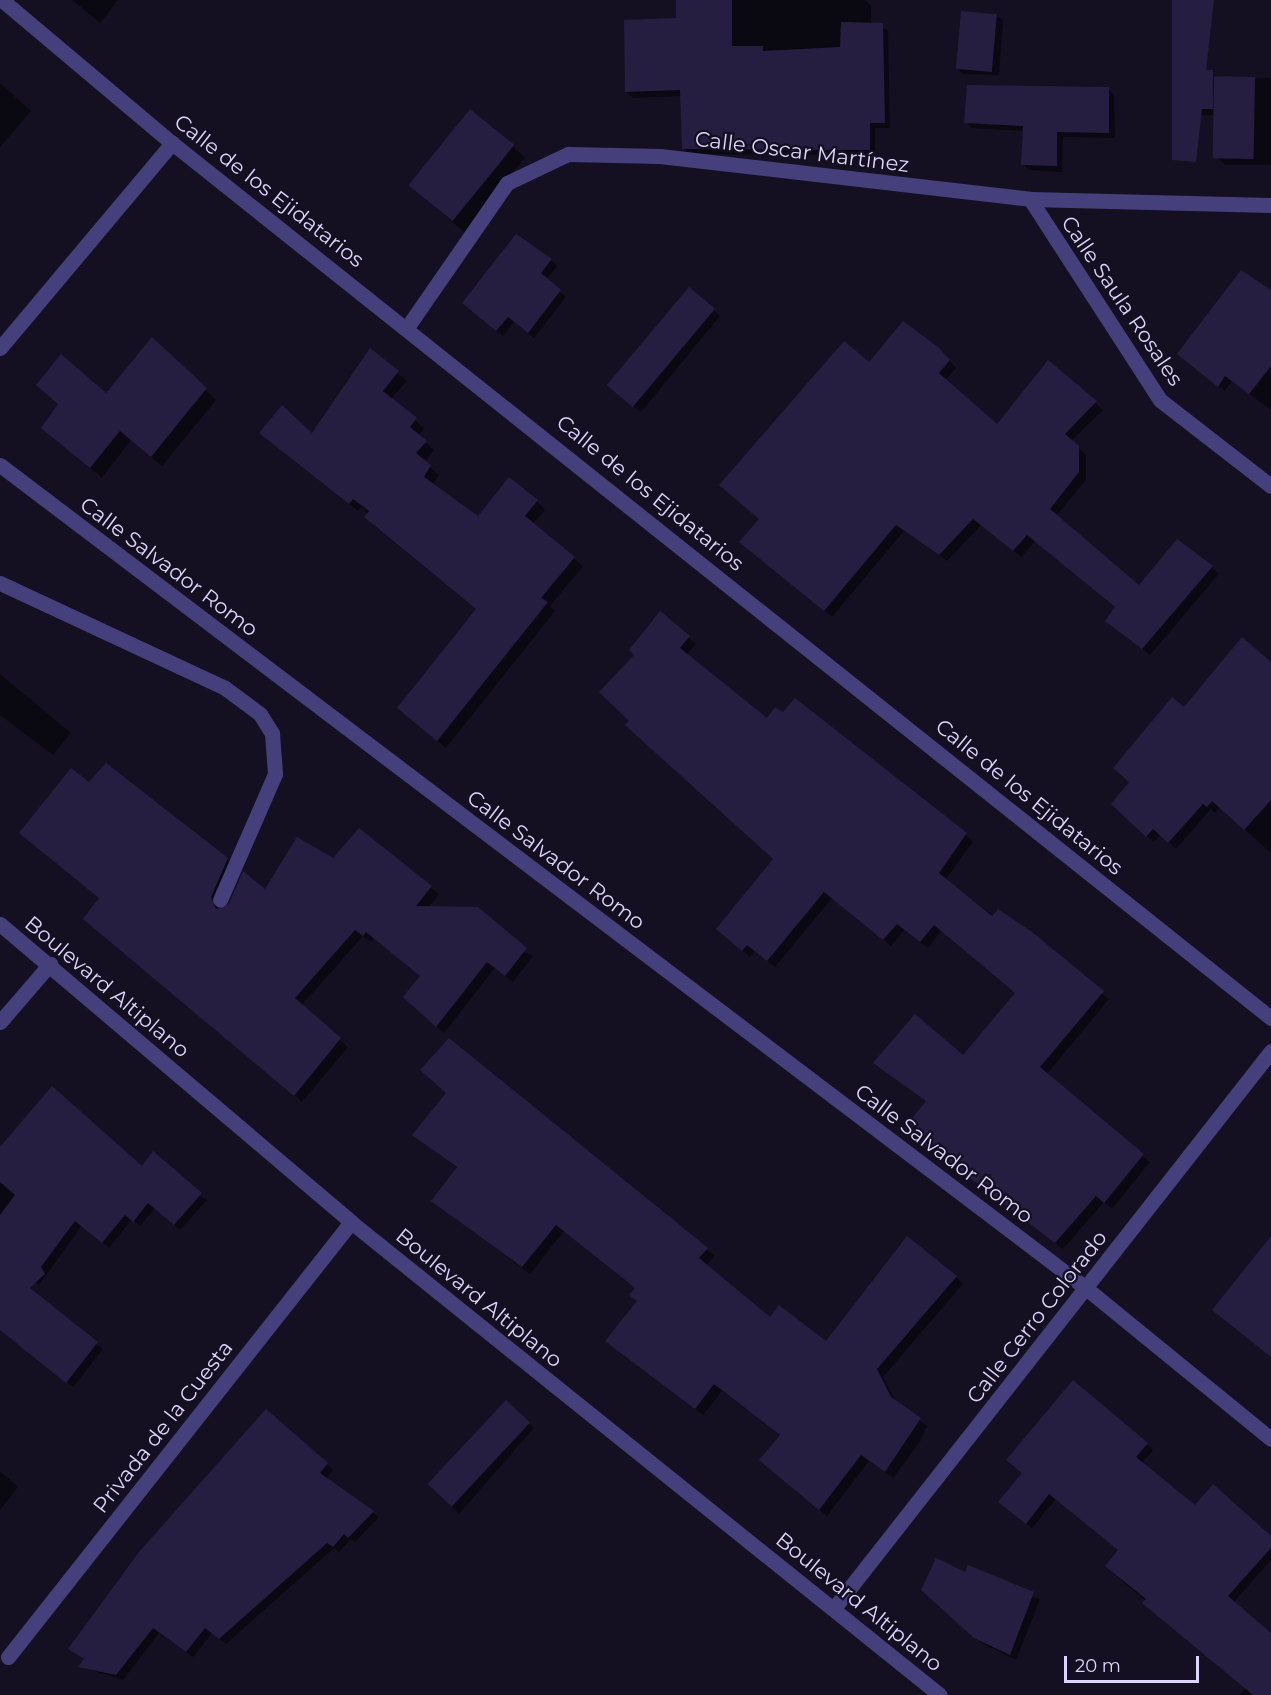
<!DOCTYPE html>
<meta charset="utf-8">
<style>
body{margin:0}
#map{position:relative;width:1271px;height:1695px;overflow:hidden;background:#141021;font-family:Montserrat,sans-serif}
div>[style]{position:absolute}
.shadow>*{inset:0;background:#0007}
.building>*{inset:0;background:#261e40;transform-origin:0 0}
.service>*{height:15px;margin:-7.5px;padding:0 7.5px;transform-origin:7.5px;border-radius:7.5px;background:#45407c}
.minor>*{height:15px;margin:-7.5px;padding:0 7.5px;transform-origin:7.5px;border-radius:7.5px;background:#45407c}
.tertiary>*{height:15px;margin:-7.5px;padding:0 7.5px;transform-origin:7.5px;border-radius:7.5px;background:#45407c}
span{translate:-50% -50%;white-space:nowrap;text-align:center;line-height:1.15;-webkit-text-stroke:4.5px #141021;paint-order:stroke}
.street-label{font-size:21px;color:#dbd5fb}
.scale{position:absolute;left:1064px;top:1656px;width:135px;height:27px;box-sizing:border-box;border:3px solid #dbd5fb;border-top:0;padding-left:8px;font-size:18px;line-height:21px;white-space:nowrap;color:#dbd5fb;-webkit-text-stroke:4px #141021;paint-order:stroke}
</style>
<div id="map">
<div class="shadow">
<i style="clip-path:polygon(72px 0,118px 0,100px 23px)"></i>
<i style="clip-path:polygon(677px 0,865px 0,871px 6px,871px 24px,888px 30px,890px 128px,875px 128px,875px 155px,689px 154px,683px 148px,681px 96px,633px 98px,627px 92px,678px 19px)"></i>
<i style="clip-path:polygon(997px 15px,1003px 21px,999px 75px,963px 74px,957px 68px)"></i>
<i style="clip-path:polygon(1212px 72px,1218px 79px,1271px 78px,1271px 165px,1225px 165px,1219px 159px,1217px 115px,1179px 115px)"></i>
<i style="clip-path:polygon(0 83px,31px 111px,0 147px)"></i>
<i style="clip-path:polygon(1108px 89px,1114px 95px,1115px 138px,1063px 137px,1062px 172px,1029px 170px,1023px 164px,1024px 131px,972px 128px,966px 122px)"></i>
<i style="clip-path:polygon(513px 146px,525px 158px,464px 232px,410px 185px)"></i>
<i style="clip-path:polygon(551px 260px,557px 266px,546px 280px,566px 297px,534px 338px,514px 322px,503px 336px,470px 309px)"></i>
<i style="clip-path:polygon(1271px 292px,1271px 410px,1232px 381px,1225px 391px,1185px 359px)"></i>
<i style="clip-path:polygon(714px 310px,720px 316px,641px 412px,617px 393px)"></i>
<i style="clip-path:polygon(152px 339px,216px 400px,162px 466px,131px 440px,102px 478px,54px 438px,59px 405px,38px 385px,107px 395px)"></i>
<i style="clip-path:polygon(370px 350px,407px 381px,391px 399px,424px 428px,418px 436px,434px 450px,424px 462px,439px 475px,433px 485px,478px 519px,537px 501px,545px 510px,533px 524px,583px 566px,550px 606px,555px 611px,446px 748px,407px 716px,477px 610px,374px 526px,362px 506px,358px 511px,269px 441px,312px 435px)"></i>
<i style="clip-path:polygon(946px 356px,956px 368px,945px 381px,997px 426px,1048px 363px,1103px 410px,1071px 441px,1086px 455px,1086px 480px,1056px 516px,1140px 587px,1212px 567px,1219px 574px,1150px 655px,1107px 621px,1116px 608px,1035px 541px,1021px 557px,981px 525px,947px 561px,904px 531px,832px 617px,749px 549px,760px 520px,869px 364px)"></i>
<i style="clip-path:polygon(660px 613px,696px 644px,686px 655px,768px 720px,966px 835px,973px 842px,945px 880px,1109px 999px,1046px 1075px,1150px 1162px,1112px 1209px,1104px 1202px,1063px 1249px,913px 1134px,927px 1102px,875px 1063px,964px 1057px,1016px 994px,941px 931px,928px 948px,904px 930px,891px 946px,832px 898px,775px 967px,755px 951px,750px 957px,725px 936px,775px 859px,631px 721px,636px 655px)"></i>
<i style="clip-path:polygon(1271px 664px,1271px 853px,1220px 807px,1215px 813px,1211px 809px,1176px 849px,1161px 835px,1153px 842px,1120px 811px,1184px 709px)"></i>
<i style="clip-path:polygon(0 674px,71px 733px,53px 755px,0 715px)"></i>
<i style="clip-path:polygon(90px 784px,227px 859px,234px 866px,219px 909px,333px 860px,359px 830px,439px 894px,428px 908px,533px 956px,513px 982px,495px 968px,444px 1033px,412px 1004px,422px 976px,374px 938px,371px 942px,363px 936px,301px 1006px,348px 1047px,302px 1102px,92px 926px,101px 898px)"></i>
<i style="clip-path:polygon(414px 1135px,707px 1249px,714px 1256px,706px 1266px,771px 1319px,826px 1343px,956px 1277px,963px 1284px,883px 1377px,896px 1402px,927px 1426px,921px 1440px,893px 1478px,869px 1461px,827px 1516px,769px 1467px,781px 1436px,722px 1391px,703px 1415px,607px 1341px,639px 1302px,636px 1289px,564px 1231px,530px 1274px,433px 1201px,458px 1169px)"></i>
<i style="clip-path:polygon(0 1150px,142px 1168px,207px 1200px,180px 1230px,155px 1208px,140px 1226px,132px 1219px,109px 1248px,82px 1225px,39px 1285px,0 1256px)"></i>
<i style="clip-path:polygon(0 1276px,103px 1349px,73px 1387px,0 1329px)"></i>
<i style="clip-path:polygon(1073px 1382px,1153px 1450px,1142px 1463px,1195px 1507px,1271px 1538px,1271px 1560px,1233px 1603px,1271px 1636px,1271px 1695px,1240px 1695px,1246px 1688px,1112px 1572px,1119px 1550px,1056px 1499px,1032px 1528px,1006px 1508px)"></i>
<i style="clip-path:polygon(529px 1423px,534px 1428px,459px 1514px,430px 1485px)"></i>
<i style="clip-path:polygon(327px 1464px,333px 1470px,326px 1479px,379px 1517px,355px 1542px,351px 1539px,339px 1552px,334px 1548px,226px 1644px,212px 1633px,193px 1657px,159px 1633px,123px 1680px,80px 1667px,85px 1660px,70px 1648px)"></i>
<i style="clip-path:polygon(0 1471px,18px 1487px,0 1510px)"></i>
<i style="clip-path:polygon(966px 1575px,1040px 1599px,1016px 1660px,982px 1643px,928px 1595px)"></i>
</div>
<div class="building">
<i style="clip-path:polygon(676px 0,732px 0,732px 46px,763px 46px,763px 51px,840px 47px,841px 22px,883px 23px,885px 123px,870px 123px,870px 150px,682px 149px,680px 90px,625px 92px,624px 20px,676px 18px)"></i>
<i style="clip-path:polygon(1172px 0,1214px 0,1206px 70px,1213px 70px,1213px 109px,1202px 109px,1196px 162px,1172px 160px)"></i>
<i style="left:961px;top:11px;width:36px;height:58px;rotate:5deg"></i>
<i style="left:1255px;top:77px;width:82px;height:41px;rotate:91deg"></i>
<i style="clip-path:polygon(967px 85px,1109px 87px,1109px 133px,1057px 132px,1057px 166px,1021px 165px,1023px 126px,964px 123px)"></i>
<i style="left:470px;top:109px;width:57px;height:98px;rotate:39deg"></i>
<i style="clip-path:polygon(516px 234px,552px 259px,541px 273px,561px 290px,528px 333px,508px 317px,496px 331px,462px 303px)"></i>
<i style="clip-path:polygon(1241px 270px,1271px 290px,1271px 366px,1249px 394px,1225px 376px,1218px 387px,1177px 354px)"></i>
<i style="left:689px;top:287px;width:34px;height:128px;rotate:40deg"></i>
<i style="clip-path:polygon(903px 321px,938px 347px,950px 360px,939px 373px,997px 424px,1048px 360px,1097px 401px,1065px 434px,1079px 446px,1079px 472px,1050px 509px,1139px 585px,1177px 539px,1213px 566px,1142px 649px,1105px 621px,1115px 607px,1027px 535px,1013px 551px,973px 519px,939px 555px,896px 525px,824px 611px,739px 542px,759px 519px,719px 485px,844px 341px,869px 362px)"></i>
<i style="clip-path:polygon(152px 337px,207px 388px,151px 457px,120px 431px,90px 468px,41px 428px,58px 404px,36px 385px,61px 354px,106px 393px)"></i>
<i style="clip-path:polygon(370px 348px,399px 371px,383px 391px,417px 418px,410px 427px,427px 441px,416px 453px,431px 465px,424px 477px,478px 516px,509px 477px,538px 500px,525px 516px,575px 557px,541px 598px,548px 602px,437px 741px,397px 708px,476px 609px,364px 517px,369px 511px,353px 499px,349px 504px,259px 433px,282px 405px,312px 433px)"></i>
<i style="clip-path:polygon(660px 611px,690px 636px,680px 648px,767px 718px,775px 707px,783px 712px,795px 698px,967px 833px,939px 873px,992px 916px,998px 909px,1032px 932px,1104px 991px,1040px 1067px,1144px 1154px,1104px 1203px,1096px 1196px,1055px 1243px,904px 1128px,926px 1101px,873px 1063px,915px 1014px,963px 1055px,1015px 993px,934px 925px,920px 942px,897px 924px,883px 940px,824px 892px,767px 961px,747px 945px,742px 951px,716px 929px,773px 859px,625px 725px,629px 721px,599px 692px,634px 655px,629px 650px)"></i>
<i style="clip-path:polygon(1242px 637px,1271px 662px,1271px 800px,1244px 830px,1212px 801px,1207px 807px,1203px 804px,1168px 843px,1153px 829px,1146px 837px,1111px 804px,1129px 782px,1113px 768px,1172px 697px,1184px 707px)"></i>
<i style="clip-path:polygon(106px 763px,228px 858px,211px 897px,216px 909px,229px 904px,243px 871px,265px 889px,297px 837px,333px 858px,359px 828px,432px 886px,416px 906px,478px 907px,527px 948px,505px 976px,487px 962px,436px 1027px,403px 997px,420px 976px,366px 932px,363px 936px,355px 930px,295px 998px,341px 1038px,294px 1096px,83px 919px,99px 898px,19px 833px,71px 768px,89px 782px)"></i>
<i style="clip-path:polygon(449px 1038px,708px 1248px,699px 1258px,770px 1317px,779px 1305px,826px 1341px,907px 1236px,957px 1276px,877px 1369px,891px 1397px,921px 1418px,885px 1472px,861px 1455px,819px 1510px,759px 1460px,780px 1435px,714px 1384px,695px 1409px,605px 1341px,637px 1301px,629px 1295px,635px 1288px,556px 1225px,522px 1267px,431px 1201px,457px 1167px,412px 1135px,446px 1093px,420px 1070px)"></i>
<i style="clip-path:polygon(52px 1086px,142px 1166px,153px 1151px,202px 1193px,174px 1225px,148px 1203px,133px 1222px,125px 1215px,102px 1243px,75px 1221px,41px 1267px,45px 1274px,30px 1288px,98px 1342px,66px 1383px,0 1330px,0 1215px,15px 1195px,0 1182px,0 1147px)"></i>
<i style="clip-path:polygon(1271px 1236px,1271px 1357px,1212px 1310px)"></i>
<i style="clip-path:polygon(1073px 1380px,1148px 1443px,1136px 1457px,1195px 1505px,1213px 1484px,1271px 1536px,1271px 1548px,1228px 1596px,1271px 1633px,1271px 1695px,1253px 1695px,1142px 1603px,1146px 1599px,1105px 1566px,1118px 1550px,1049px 1494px,1026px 1524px,998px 1502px,1022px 1473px,1006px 1460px)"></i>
<i style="left:506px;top:1400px;width:33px;height:115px;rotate:43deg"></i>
<i style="clip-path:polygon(266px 1409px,328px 1463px,320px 1473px,374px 1511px,348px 1538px,344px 1534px,333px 1547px,327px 1543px,219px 1639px,205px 1628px,186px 1652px,153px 1628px,116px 1675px,78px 1667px,84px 1659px,68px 1649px,139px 1552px)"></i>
<i style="clip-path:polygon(936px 1558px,965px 1572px,968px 1565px,1034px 1592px,1010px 1655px,974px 1638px,921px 1590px)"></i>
</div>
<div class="service">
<i style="left:0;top:583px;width:248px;rotate:25deg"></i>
<i style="left:225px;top:688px;width:44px;rotate:36.6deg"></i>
<i style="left:260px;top:714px;width:22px;rotate:58deg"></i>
<i style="left:272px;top:733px;width:41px;rotate:85.8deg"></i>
<i style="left:275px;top:774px;width:137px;rotate:113.6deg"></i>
</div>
<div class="minor">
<i style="left:2px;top:0;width:222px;rotate:40.1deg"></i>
<i style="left:172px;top:143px;width:1405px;rotate:38.53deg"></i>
<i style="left:1030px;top:199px;width:239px;rotate:57.1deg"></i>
<i style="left:1160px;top:400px;width:140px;rotate:37.8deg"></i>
<i style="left:408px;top:326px;width:174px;rotate:-55.3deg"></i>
<i style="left:507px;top:183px;width:68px;rotate:-25.4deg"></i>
<i style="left:568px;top:154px;width:92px;rotate:1.2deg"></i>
<i style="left:660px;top:156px;width:372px;rotate:6.6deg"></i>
<i style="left:1030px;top:199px;width:241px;rotate:1.4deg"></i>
<i style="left:0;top:348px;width:268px;rotate:-50deg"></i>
<i style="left:0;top:465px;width:1364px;rotate:37.16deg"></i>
<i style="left:1087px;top:1289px;width:237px;rotate:39.2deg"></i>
<i style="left:0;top:1022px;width:77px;rotate:-49.2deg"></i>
<i style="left:8px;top:1657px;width:554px;rotate:-51.74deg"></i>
</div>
<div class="tertiary">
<i style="left:0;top:924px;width:460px;rotate:40.3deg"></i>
<i style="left:351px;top:1222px;width:755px;rotate:38.77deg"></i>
<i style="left:834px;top:1608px;width:708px;rotate:-51.88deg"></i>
</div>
<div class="street-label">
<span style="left:802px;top:152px;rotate:7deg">Calle Oscar Martínez</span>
<span style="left:269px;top:191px;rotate:38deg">Calle de los Ejidatarios</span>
<span style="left:1122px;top:301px;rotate:56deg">Calle Saula Rosales</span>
<span style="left:650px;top:493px;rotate:39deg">Calle de los Ejidatarios</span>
<span style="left:169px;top:567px;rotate:37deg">Calle Salvador Romo</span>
<span style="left:1029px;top:797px;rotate:39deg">Calle de los Ejidatarios</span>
<span style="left:556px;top:860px;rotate:37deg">Calle Salvador Romo</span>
<span style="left:107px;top:987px;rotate:40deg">Boulevard Altiplano</span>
<span style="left:944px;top:1154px;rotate:37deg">Calle Salvador Romo</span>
<span style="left:479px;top:1298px;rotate:39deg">Boulevard Altiplano</span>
<span style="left:1037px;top:1317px;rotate:-52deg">Calle Cerro Colorado</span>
<span style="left:163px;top:1427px;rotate:-52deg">Privada de la Cuesta</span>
<span style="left:859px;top:1602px;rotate:39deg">Boulevard Altiplano</span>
</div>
<div class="scale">20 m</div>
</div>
